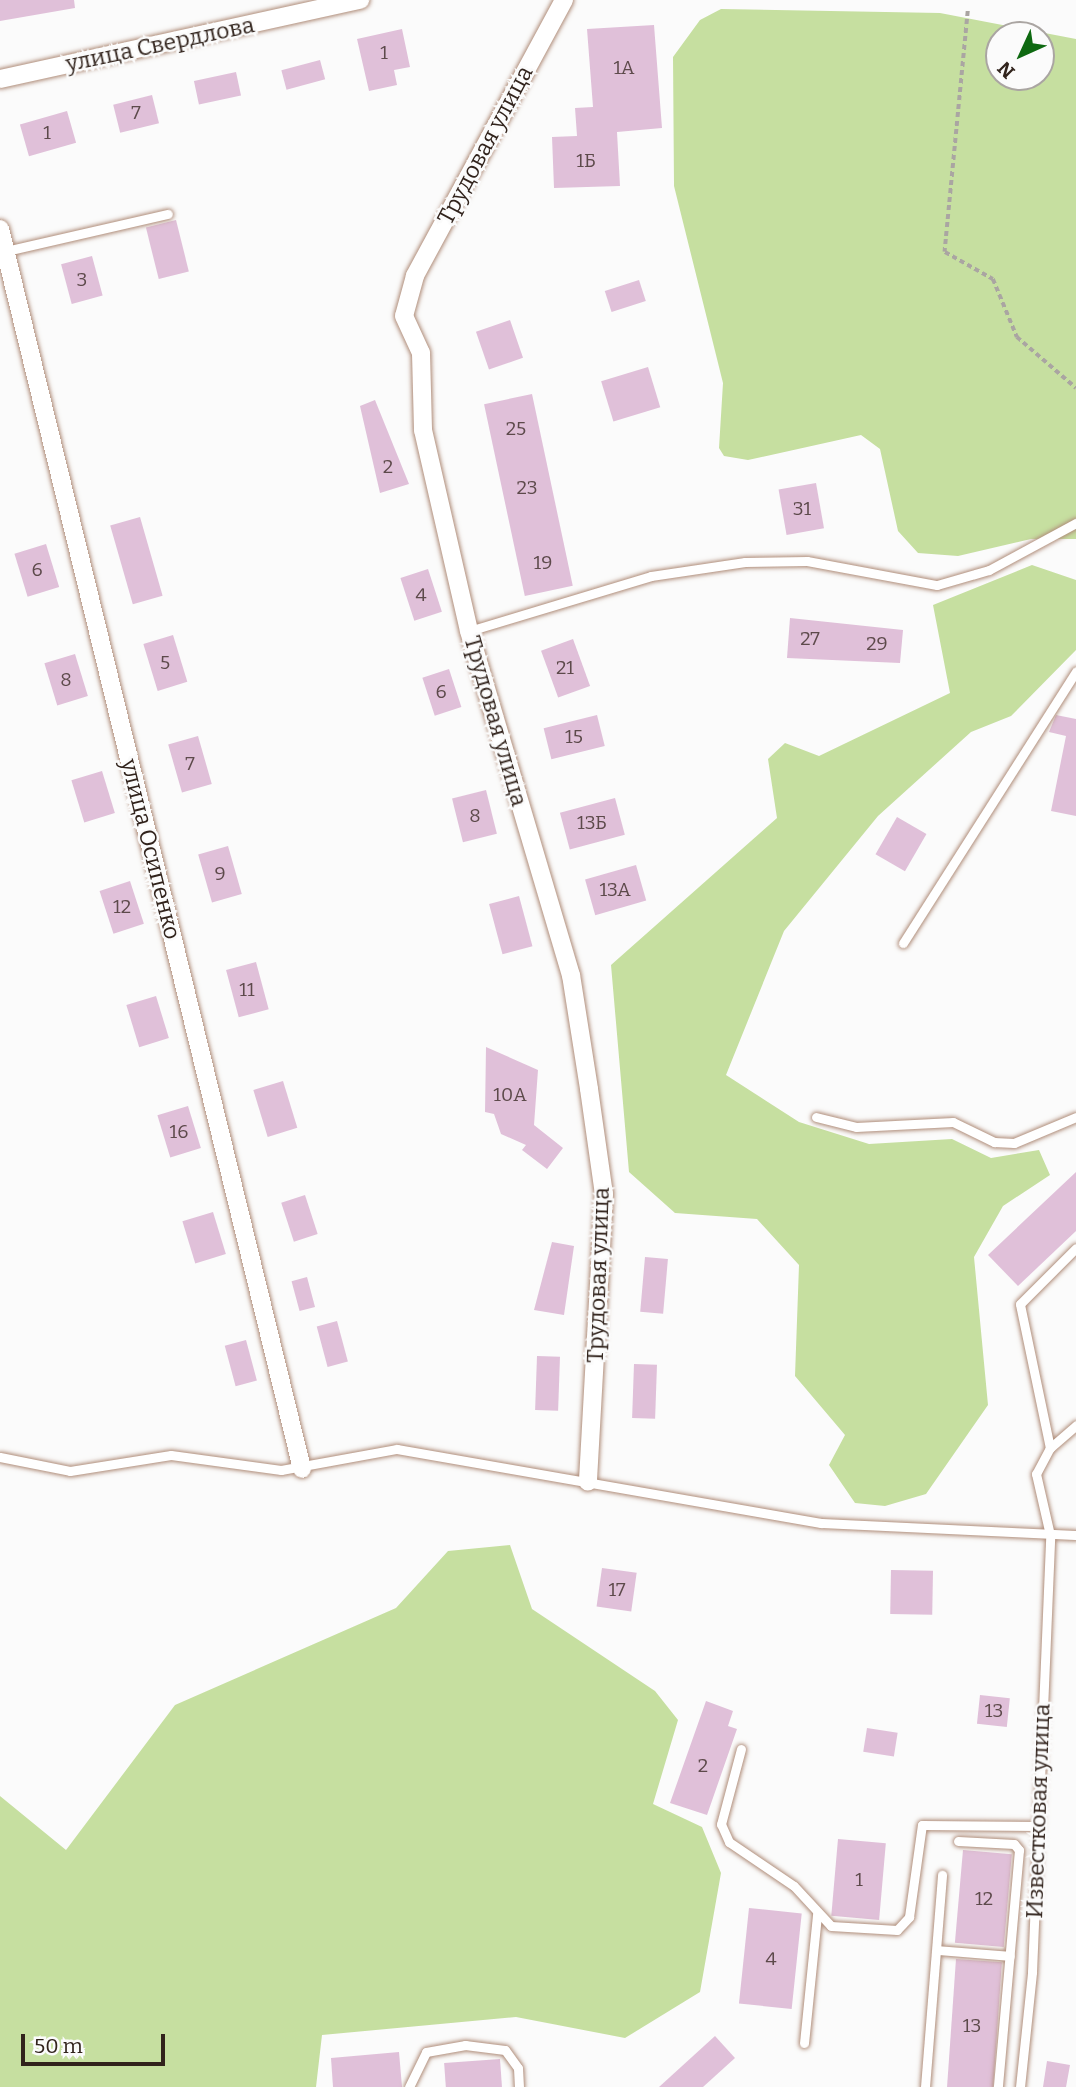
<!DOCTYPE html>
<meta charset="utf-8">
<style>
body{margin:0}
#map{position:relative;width:1076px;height:2087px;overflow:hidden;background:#fbfbfb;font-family:Bitter,serif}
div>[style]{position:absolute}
.green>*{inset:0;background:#c6dfa0}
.building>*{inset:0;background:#e0c0d9;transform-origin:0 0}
.path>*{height:3.5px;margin-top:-1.75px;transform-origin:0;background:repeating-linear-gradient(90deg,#aaa5a2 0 5px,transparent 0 8.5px)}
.roads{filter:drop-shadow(0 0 2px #b08e7b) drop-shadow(0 0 2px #b08e7b)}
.lane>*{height:9px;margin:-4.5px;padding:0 4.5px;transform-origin:4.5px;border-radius:4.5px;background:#fff}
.street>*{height:18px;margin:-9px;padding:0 9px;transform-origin:9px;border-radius:9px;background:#fff}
span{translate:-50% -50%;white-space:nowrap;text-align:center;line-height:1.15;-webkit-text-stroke:5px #fbfbfb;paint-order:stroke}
.number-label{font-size:19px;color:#5d4a4b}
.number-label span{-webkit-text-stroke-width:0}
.street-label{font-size:23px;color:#31231c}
.north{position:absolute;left:985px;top:21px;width:70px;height:70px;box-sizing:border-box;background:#fbfbfb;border:2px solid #aaa5a2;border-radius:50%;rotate:225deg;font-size:19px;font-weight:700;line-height:28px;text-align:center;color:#31231c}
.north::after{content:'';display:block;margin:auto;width:24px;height:32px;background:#0e6911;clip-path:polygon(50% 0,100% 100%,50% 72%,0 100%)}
.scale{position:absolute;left:21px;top:2034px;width:144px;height:32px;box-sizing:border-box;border:4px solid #31231c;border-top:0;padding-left:9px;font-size:21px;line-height:24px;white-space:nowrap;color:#31231c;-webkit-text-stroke:5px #fbfbfb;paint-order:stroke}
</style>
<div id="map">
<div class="green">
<i style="clip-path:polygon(evenodd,721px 9px,940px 13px,1076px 39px,1076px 539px,1031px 539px,958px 556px,918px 553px,898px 531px,880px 449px,861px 435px,748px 460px,724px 456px,719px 448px,723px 383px,674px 186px,673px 57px,700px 20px,721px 9px,999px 35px,1041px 35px,1041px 77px,999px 77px,999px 35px)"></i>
<i style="clip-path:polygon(1032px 565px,1076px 580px,1076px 650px,1011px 716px,971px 732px,878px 816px,784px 931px,726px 1075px,799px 1122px,869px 1144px,952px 1139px,991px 1158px,1039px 1150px,1050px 1175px,1003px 1206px,974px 1257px,988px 1405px,926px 1494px,885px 1506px,855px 1503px,829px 1465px,845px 1435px,795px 1376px,799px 1265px,757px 1219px,675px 1213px,629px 1172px,611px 965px,777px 818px,768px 759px,785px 743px,819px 756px,950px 693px,933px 605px)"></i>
<i style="clip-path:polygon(510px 1545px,532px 1609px,655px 1691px,678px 1720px,653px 1804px,702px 1827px,721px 1873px,700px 1992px,625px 2038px,516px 2017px,322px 2035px,316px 2087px,0 2087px,0 1796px,66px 1850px,175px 1705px,396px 1608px,448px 1551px)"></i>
</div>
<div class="building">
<i style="clip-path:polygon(0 0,74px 0,75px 8px,0 21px)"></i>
<i style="clip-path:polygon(654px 25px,662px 128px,617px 132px,620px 186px,554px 188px,552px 137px,577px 136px,575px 108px,593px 107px,587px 29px)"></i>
<i style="clip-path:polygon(402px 29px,410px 67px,394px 70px,397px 85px,369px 91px,357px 39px)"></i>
<i style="left:320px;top:60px;width:20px;height:40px;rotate:75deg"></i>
<i style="left:236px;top:72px;width:24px;height:43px;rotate:78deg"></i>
<i style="left:152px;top:95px;width:29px;height:40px;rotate:76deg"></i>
<i style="left:67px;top:111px;width:33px;height:49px;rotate:74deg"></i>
<i style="left:176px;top:220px;width:53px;height:31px;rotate:76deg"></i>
<i style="left:92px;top:256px;width:41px;height:32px;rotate:75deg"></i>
<i style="left:639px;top:280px;width:22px;height:36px;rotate:72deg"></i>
<i style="left:510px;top:320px;width:40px;height:36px;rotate:71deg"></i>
<i style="left:648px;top:367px;width:42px;height:49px;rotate:73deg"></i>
<i style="left:532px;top:394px;width:196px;height:49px;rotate:78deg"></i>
<i style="clip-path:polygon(375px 400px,409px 484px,380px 493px,360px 406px)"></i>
<i style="left:816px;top:483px;width:46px;height:38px;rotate:80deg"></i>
<i style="left:140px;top:517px;width:82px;height:31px;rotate:74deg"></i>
<i style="left:46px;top:544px;width:45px;height:33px;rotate:73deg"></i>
<i style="left:428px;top:569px;width:45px;height:29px;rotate:72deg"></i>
<i style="clip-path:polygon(790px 618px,903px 630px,900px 663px,787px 658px)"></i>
<i style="left:173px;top:635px;width:49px;height:31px;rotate:73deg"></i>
<i style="left:573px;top:639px;width:50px;height:34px;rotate:70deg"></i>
<i style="left:75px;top:654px;width:44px;height:32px;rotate:73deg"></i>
<i style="left:449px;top:669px;width:40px;height:28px;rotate:72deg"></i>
<i style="left:597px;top:715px;width:32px;height:55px;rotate:76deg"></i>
<i style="clip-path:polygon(1056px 715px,1076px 719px,1076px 816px,1051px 811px,1066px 736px,1049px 732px)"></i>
<i style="left:198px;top:736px;width:50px;height:31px;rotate:74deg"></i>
<i style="left:102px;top:771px;width:44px;height:32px;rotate:73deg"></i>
<i style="left:486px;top:790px;width:45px;height:35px;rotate:76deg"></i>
<i style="left:615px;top:798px;width:38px;height:57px;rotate:75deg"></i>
<i style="left:897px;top:817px;width:34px;height:43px;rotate:30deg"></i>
<i style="left:228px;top:846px;width:50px;height:31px;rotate:74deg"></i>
<i style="left:636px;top:865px;width:37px;height:53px;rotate:74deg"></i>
<i style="left:130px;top:881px;width:45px;height:32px;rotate:72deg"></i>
<i style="left:519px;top:896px;width:52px;height:31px;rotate:75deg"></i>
<i style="left:256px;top:962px;width:49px;height:31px;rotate:75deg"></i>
<i style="left:156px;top:996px;width:44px;height:31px;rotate:73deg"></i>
<i style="clip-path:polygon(486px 1047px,538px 1070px,534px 1125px,563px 1148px,547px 1169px,522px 1150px,526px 1145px,501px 1134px,494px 1114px,485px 1112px)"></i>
<i style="left:283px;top:1081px;width:49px;height:31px;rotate:73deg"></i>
<i style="left:188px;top:1106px;width:44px;height:32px;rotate:73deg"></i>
<i style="clip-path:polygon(1076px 1172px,1076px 1231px,1018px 1286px,988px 1255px)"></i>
<i style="left:305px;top:1195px;width:41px;height:25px;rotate:72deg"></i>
<i style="left:213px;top:1212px;width:44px;height:32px;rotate:73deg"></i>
<i style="clip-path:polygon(552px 1242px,574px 1246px,564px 1315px,534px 1310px)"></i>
<i style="left:645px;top:1257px;width:23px;height:55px;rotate:5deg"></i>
<i style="left:307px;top:1277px;width:31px;height:16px;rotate:75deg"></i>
<i style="left:337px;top:1321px;width:42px;height:21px;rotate:75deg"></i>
<i style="left:246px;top:1340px;width:42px;height:22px;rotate:75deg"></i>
<i style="left:537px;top:1356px;width:23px;height:54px;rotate:2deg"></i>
<i style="left:634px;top:1364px;width:23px;height:54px;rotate:2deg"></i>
<i style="left:602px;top:1568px;width:35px;height:39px;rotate:8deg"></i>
<i style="left:891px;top:1570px;width:42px;height:44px;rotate:1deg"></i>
<i style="left:980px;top:1695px;width:30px;height:29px;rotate:6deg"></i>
<i style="clip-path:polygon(706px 1701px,733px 1711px,728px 1726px,737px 1729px,707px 1815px,670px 1803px)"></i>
<i style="left:867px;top:1728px;width:31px;height:24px;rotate:9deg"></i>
<i style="left:838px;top:1839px;width:48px;height:77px;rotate:5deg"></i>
<i style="left:963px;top:1850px;width:49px;height:93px;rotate:5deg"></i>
<i style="left:749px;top:1908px;width:53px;height:96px;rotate:6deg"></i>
<i style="left:956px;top:1959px;width:46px;height:129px;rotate:4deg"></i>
<i style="clip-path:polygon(715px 2036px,735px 2058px,703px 2087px,659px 2087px)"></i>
<i style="clip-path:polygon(399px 2052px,402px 2087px,333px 2087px,331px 2058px)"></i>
<i style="left:500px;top:2059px;width:28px;height:56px;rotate:86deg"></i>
<i style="clip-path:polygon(1047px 2061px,1070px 2065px,1066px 2087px,1043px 2087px)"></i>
</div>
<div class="path">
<i style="left:968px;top:11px;width:242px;rotate:95.5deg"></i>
<i style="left:945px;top:252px;width:55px;rotate:29.4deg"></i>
<i style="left:993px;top:279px;width:63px;rotate:67.5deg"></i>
<i style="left:1017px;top:337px;width:78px;rotate:40.8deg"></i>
</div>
<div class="roads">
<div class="lane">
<i style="left:6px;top:251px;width:166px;rotate:-12.9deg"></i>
<i style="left:469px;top:631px;width:190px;rotate:-16.8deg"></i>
<i style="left:651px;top:576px;width:95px;rotate:-8.5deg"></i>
<i style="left:745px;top:562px;width:62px;rotate:-0.9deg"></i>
<i style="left:807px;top:561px;width:132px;rotate:10.5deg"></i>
<i style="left:937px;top:585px;width:54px;rotate:-16.1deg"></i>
<i style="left:989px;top:570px;width:99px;rotate:-28.4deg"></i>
<i style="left:903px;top:943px;width:322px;rotate:-57.5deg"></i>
<i style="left:816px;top:1117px;width:41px;rotate:14deg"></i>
<i style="left:856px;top:1127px;width:97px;rotate:-3deg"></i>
<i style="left:953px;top:1122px;width:46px;rotate:26deg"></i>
<i style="left:994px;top:1142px;width:20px;rotate:3deg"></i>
<i style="left:1014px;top:1143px;width:67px;rotate:-22.8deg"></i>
<i style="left:1050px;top:1448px;width:147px;rotate:-101.8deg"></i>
<i style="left:1020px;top:1304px;width:79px;rotate:-45deg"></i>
<i style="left:0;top:1457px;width:71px;rotate:11.3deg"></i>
<i style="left:70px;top:1471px;width:102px;rotate:-9deg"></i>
<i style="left:171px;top:1455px;width:111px;rotate:7.8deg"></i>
<i style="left:281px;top:1470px;width:118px;rotate:-10.3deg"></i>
<i style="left:397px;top:1449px;width:430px;rotate:9.9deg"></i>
<i style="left:821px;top:1523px;width:255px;rotate:2.7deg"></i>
<i style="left:741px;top:1749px;width:78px;rotate:104.9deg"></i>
<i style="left:721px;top:1824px;width:20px;rotate:66deg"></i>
<i style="left:729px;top:1842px;width:78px;rotate:34.1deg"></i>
<i style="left:794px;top:1886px;width:54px;rotate:47.2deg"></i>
<i style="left:831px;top:1926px;width:66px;rotate:3.5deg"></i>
<i style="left:897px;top:1930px;width:18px;rotate:-47deg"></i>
<i style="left:909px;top:1917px;width:93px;rotate:-82deg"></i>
<i style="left:922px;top:1825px;width:116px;rotate:0.5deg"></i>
<i style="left:958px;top:1841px;width:56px;rotate:3.1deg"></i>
<i style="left:1014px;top:1844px;width:8px;rotate:50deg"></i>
<i style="left:1019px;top:1850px;width:238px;rotate:95.1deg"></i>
<i style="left:937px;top:1950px;width:73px;rotate:4.7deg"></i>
<i style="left:804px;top:2043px;width:130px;rotate:-84.2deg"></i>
<i style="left:409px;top:2087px;width:39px;rotate:-64deg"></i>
<i style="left:426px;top:2052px;width:40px;rotate:-10deg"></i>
<i style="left:465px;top:2045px;width:40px;rotate:7.1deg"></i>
<i style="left:505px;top:2050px;width:22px;rotate:54deg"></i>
<i style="left:518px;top:2068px;width:19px;rotate:87deg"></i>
<i style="left:925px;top:2087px;width:213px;rotate:-85.4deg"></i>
<i style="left:1020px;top:2087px;width:116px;rotate:-84deg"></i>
<i style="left:1032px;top:1972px;width:437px;rotate:-87.6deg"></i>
<i style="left:1050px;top:1535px;width:63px;rotate:-102.9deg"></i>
<i style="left:1036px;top:1474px;width:30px;rotate:-62deg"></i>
<i style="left:1050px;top:1448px;width:35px;rotate:-41deg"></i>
</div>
<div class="street">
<i style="left:564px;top:0;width:314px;rotate:118.4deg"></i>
<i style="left:415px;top:276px;width:41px;rotate:105.4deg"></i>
<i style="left:404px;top:316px;width:41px;rotate:65.3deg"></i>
<i style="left:421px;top:353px;width:77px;rotate:88.5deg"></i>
<i style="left:423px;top:430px;width:206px;rotate:77.1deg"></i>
<i style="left:469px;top:631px;width:359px;rotate:73.5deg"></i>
<i style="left:571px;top:975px;width:115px;rotate:81deg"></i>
<i style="left:589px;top:1089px;width:106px;rotate:81.9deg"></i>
<i style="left:604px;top:1194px;width:288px;rotate:93.2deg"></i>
<i style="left:0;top:79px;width:369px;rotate:-12.4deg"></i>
<i style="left:0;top:229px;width:1276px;rotate:76.31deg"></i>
</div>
</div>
<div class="number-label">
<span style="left:384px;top:53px">1</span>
<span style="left:624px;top:68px">1А</span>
<span style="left:136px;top:113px">7</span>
<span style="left:47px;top:133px">1</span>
<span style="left:586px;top:161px">1Б</span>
<span style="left:82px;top:280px">3</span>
<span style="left:516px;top:429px">25</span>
<span style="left:388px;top:467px">2</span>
<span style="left:527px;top:488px">23</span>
<span style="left:802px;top:509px">31</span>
<span style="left:543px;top:563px">19</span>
<span style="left:37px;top:570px">6</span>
<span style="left:421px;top:595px">4</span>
<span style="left:810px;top:639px">27</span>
<span style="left:877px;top:644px">29</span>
<span style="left:165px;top:663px">5</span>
<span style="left:565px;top:668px">21</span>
<span style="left:66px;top:680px">8</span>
<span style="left:441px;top:692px">6</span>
<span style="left:574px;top:737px">15</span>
<span style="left:190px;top:764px">7</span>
<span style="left:475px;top:816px">8</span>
<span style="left:592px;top:823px">13Б</span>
<span style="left:220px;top:874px">9</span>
<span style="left:615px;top:890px">13А</span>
<span style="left:122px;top:907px">12</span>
<span style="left:247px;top:990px">11</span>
<span style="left:510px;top:1095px">10А</span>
<span style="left:179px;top:1132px">16</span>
<span style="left:617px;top:1590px">17</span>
<span style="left:994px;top:1711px">13</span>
<span style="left:703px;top:1766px">2</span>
<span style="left:859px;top:1880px">1</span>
<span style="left:984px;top:1899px">12</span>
<span style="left:771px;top:1959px">4</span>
<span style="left:972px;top:2026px">13</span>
</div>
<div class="street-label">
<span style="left:160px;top:44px;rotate:-12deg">улица Свердлова</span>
<span style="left:485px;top:145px;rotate:-62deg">Трудовая улица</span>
<span style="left:496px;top:721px;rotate:74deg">Трудовая улица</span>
<span style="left:151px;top:849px;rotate:76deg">улица Осипенко</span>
<span style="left:598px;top:1275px;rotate:-88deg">Трудовая улица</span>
<span style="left:1038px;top:1811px;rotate:-88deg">Известковая улица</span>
</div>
<div class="north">N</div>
<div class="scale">50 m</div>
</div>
